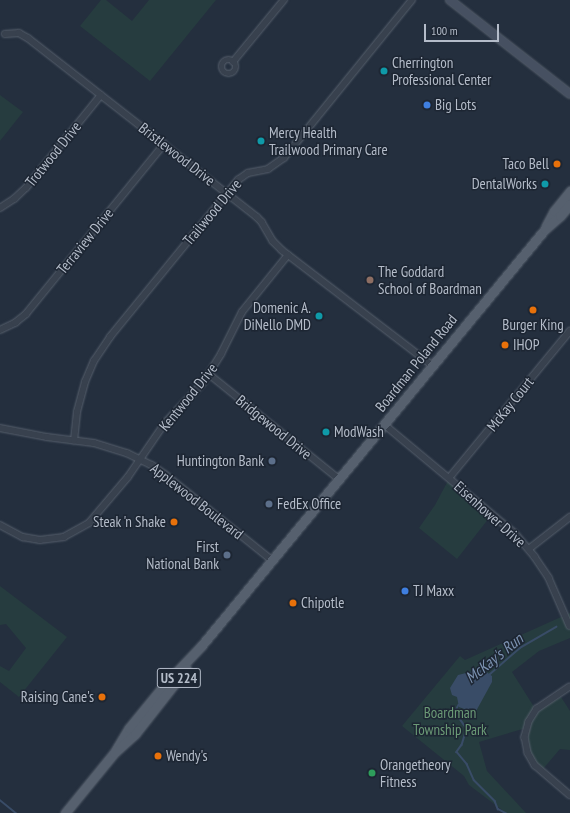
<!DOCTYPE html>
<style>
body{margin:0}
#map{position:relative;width:570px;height:813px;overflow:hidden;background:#242f3e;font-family:"PT Sans Narrow",sans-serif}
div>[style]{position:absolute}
.green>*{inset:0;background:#263c3f}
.water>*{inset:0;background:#394c67}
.stream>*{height:1.5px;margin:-0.75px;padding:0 0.75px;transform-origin:0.75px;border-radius:0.75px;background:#394c67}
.roads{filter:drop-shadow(0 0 1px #565f6c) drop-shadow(0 0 1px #565f6c)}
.minor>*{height:5.5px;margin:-2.75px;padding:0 2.75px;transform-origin:2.75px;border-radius:2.75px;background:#38414e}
.minor>.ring{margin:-2.75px;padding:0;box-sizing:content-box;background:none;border:5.5px solid #38414e;border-radius:50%}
.secondary>*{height:8px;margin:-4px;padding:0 4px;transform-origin:4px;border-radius:4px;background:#465061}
.primary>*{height:9px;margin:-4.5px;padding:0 4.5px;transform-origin:4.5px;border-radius:4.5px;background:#56606e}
.dots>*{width:11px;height:11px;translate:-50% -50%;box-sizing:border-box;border:2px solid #1d2633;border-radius:50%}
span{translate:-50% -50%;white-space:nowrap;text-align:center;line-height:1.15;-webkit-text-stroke:3px #1d2633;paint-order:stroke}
.shield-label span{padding:1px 3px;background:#1d2633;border:1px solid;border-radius:3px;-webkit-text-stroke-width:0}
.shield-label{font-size:14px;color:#b4bcc9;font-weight:700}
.poi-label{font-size:15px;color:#b4bcc9}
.left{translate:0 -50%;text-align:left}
.right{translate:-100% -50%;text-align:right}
.street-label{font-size:15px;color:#b4bcc9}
.park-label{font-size:15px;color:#6b9a76}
.water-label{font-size:16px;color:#7c92b1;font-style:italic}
.scale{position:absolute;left:424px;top:24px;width:75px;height:18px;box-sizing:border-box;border:2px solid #b4bcc9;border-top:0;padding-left:5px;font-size:12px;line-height:14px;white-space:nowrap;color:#b4bcc9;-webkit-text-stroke:3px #1d2633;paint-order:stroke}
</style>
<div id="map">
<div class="green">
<i style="clip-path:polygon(101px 0,106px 0,132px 21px,149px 0,216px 0,150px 81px,80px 26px)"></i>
<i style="clip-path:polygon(0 95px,23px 112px,0 141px)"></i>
<i style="clip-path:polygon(450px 477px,493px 513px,457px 559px,419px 528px,435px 505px)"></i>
<i style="clip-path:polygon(0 586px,67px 637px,19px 697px,0 682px,0 666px,9px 671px,26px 648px,6px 624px,0 625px)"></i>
<i style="clip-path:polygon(570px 613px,570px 638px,539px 651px,512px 672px,536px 710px,526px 728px,479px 742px,487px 771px,526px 813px,506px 813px,469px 785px,464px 776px,402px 726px,460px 656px,465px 660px)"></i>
<i style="clip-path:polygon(561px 697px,570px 711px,570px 750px,560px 749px,543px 769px,534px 760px,529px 749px,528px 736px,529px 726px,534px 716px,543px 707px)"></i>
</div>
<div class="water">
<i style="clip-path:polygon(478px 670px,485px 671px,492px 676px,492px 682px,475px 713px,459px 707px,457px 697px,452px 695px,450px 688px,458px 675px)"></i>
</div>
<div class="stream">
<i style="left:489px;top:675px;width:41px;rotate:-41.1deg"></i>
<i style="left:520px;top:648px;width:42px;rotate:-30.3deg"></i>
<i style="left:459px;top:705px;width:4px;rotate:117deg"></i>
<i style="left:457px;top:709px;width:7px;rotate:82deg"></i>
<i style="left:458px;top:716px;width:16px;rotate:55deg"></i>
<i style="left:467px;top:729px;width:17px;rotate:107deg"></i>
<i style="left:462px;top:745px;width:9px;rotate:126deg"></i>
<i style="left:457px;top:752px;width:16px;rotate:50deg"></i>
<i style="left:467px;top:764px;width:17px;rotate:66deg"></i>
<i style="left:474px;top:780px;width:30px;rotate:45deg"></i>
<i style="left:495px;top:801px;width:9px;rotate:69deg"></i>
<i style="left:498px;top:809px;width:9px;rotate:27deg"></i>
<i style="left:0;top:800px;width:21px;rotate:39deg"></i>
</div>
<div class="roads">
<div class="minor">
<i style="left:5px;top:34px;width:14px;rotate:-4deg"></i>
<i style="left:19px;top:33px;width:10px;rotate:29deg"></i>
<i style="left:28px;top:38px;width:291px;rotate:38deg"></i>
<i style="left:257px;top:217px;width:7px;rotate:45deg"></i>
<i style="left:262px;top:222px;width:22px;rotate:60deg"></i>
<i style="left:273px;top:241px;width:13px;rotate:45deg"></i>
<i style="left:282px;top:250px;width:189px;rotate:37.5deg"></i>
<i class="ring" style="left:222px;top:60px;width:8.5px;height:8.5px"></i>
<i style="left:233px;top:62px;width:80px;rotate:-50.6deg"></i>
<i style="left:0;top:208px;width:17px;rotate:-33deg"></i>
<i style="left:14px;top:199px;width:16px;rotate:-43deg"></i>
<i style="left:26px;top:188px;width:119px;rotate:-51.1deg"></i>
<i style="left:0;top:330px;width:17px;rotate:-25deg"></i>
<i style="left:15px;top:323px;width:14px;rotate:-39deg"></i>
<i style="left:26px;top:314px;width:219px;rotate:-50.9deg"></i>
<i style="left:209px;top:374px;width:167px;rotate:38.9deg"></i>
<i style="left:384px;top:424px;width:170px;rotate:39.8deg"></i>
<i style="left:515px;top:533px;width:31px;rotate:50deg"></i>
<i style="left:535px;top:557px;width:25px;rotate:56deg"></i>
<i style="left:549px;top:578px;width:52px;rotate:66.4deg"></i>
<i style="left:0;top:428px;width:48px;rotate:10.8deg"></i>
<i style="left:47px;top:437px;width:47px;rotate:7.3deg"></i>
<i style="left:94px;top:443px;width:34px;rotate:17deg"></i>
<i style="left:127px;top:453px;width:28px;rotate:26deg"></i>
<i style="left:152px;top:465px;width:16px;rotate:35deg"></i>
<i style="left:165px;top:474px;width:137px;rotate:38.8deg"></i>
<i style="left:74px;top:441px;width:29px;rotate:-84deg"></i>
<i style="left:77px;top:412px;width:31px;rotate:-75deg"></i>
<i style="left:85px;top:382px;width:23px;rotate:-67deg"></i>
<i style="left:94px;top:361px;width:29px;rotate:-56deg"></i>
<i style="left:110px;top:337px;width:203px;rotate:-50.8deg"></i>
<i style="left:238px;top:180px;width:12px;rotate:-35deg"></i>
<i style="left:248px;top:173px;width:20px;rotate:-11deg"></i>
<i style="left:268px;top:169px;width:19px;rotate:-35deg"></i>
<i style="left:284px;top:158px;width:203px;rotate:-51deg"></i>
<i style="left:450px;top:477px;width:189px;rotate:-50.6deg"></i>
<i style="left:0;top:525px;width:26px;rotate:28deg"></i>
<i style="left:23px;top:537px;width:17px;rotate:10deg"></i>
<i style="left:40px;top:540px;width:24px;rotate:-7deg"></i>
<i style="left:64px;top:537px;width:29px;rotate:-29deg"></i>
<i style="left:89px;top:523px;width:60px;rotate:-49.7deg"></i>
<i style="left:128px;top:477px;width:65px;rotate:-55.6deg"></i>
<i style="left:165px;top:423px;width:55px;rotate:-46.5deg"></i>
<i style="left:203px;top:383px;width:34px;rotate:-58deg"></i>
<i style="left:221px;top:354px;width:47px;rotate:-63.4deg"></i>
<i style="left:242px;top:312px;width:73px;rotate:-51.1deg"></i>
<i style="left:529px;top:549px;width:52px;rotate:-38deg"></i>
<i style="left:570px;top:687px;width:40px;rotate:146deg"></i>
<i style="left:537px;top:709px;width:15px;rotate:122deg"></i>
<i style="left:529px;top:722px;width:16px;rotate:105deg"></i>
<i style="left:525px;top:737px;width:16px;rotate:79deg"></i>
<i style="left:528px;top:753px;width:14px;rotate:60deg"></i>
<i style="left:535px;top:765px;width:46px;rotate:40.6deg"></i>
</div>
<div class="secondary">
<i style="left:450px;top:0;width:152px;rotate:38.1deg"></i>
</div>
<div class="primary">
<i style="left:546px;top:226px;width:17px;rotate:-62deg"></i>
<i style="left:554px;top:211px;width:26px;rotate:-51deg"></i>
<i style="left:114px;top:753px;width:29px;rotate:-59deg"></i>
<i style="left:129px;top:728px;width:58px;rotate:-50.6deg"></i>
<i style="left:166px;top:683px;width:52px;rotate:-46.5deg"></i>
<i style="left:202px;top:645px;width:539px;rotate:-50.49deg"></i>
<i style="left:545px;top:229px;width:20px;rotate:-41deg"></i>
<i style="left:560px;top:216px;width:16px;rotate:-50deg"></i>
<i style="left:65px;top:813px;width:77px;rotate:-50.8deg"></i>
<i style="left:114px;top:753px;width:28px;rotate:-42deg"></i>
<i style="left:135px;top:734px;width:83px;rotate:-51.9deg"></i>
</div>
</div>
<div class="dots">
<i style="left:384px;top:71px;background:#0f9aa8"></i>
<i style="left:427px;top:105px;background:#3f7fe0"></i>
<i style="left:261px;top:141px;background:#0f9aa8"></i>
<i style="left:557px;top:164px;background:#e8710a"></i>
<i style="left:545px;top:184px;background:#0f9aa8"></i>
<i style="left:370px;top:280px;background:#8d6e63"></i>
<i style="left:533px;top:310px;background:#e8710a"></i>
<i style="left:319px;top:316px;background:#0f9aa8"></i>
<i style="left:505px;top:345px;background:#e8710a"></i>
<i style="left:326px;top:432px;background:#0f9aa8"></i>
<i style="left:272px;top:461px;background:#5c6f8a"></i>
<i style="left:269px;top:504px;background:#5c6f8a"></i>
<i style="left:174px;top:522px;background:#e8710a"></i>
<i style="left:227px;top:555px;background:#5c6f8a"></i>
<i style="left:405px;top:591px;background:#3f7fe0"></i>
<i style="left:293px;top:603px;background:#e8710a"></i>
<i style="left:102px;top:697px;background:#e8710a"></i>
<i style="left:158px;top:756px;background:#e8710a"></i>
<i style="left:372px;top:773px;background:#2e9e5b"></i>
</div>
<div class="shield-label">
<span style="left:179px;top:678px">US 224</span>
</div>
<div class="poi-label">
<span class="left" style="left:392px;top:71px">Cherrington<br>Professional Center</span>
<span class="left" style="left:435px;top:105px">Big Lots</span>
<span class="left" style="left:269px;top:141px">Mercy Health<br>Trailwood Primary Care</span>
<span class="right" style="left:549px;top:164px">Taco Bell</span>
<span class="right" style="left:537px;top:184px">DentalWorks</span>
<span class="left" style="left:378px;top:280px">The Goddard<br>School of Boardman</span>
<span class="right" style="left:311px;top:316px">Domenic A.<br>DiNello DMD</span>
<span style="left:533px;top:325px">Burger King</span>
<span class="left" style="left:513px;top:345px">IHOP</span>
<span class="left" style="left:334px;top:432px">ModWash</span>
<span class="right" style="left:264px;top:461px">Huntington Bank</span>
<span class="left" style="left:277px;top:504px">FedEx Office</span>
<span class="right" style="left:166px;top:522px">Steak 'n Shake</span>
<span class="right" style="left:219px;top:555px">First<br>National Bank</span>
<span class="left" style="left:413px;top:591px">TJ Maxx</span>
<span class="left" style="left:301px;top:603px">Chipotle</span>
<span class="right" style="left:94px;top:697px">Raising Cane's</span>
<span class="left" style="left:166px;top:756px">Wendy's</span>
<span class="left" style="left:380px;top:773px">Orangetheory<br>Fitness</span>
</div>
<div class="street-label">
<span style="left:53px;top:154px;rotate:-51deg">Trotwood Drive</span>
<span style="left:177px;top:154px;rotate:38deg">Bristlewood Drive</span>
<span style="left:212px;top:212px;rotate:-50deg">Trailwood Drive</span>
<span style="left:85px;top:241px;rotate:-51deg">Terraview Drive</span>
<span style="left:416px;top:363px;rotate:-51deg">Boardman Poland Road</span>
<span style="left:188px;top:397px;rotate:-51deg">Kentwood Drive</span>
<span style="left:510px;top:404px;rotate:-51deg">McKay Court</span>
<span style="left:274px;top:427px;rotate:39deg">Bridgewood Drive</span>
<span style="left:197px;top:501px;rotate:38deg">Applewood Boulevard</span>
<span style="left:490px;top:514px;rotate:42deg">Eisenhower Drive</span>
</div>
<div class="park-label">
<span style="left:450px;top:721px">Boardman<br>Township Park</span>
</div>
<div class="water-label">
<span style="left:494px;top:658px;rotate:-39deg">McKay's Run</span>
</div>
<div class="scale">100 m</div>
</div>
